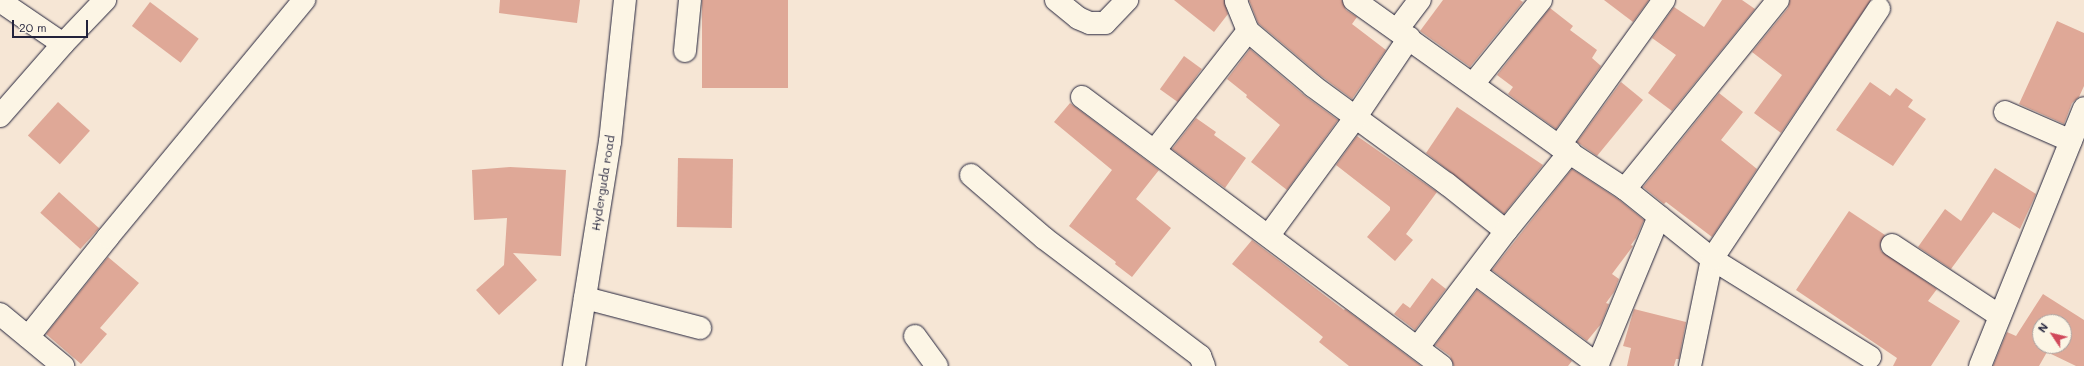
<!DOCTYPE html>
<style>
body{margin:0}
#map{position:relative;width:2084px;height:366px;overflow:hidden;background:#f6e6d5;font-family:Mali,sans-serif}
div>[style]{position:absolute}
.building>*{inset:0;background:#dfa897;transform-origin:0 0}
.roads{filter:drop-shadow(0 0 1px #22223b) drop-shadow(0 0 1px #22223b)}
.minor>*{height:22px;margin:-11px;padding:0 11px;transform-origin:11px;border-radius:11px;background:#fcf5e5}
span{translate:-50% -50%;white-space:nowrap;text-align:center;line-height:1.15;-webkit-text-stroke:3px #fcf5e5;paint-order:stroke}
.street-label{font-size:12px;color:#22223b}
.north{position:absolute;left:2032px;top:314px;width:40px;height:40px;box-sizing:border-box;background:#fcf5e5;border:1px solid #a5a1a1;border-radius:50%;rotate:305deg;font-size:11px;font-weight:700;line-height:16px;text-align:center;color:#22223b}
.north::after{content:'';display:block;margin:auto;width:14px;height:18px;background:#d1495b;clip-path:polygon(50% 0,100% 100%,50% 72%,0 100%)}
.scale{position:absolute;left:12px;top:20px;width:76px;height:18px;box-sizing:border-box;border:2px solid #22223b;border-top:0;padding-left:5px;font-size:12px;line-height:14px;white-space:nowrap;color:#22223b;-webkit-text-stroke:3px #fcf5e5;paint-order:stroke}
</style>
<div id="map">
<div class="building">
<i style="clip-path:polygon(500px 0,580px 0,577px 23px,499px 13px)"></i>
<i style="left:702px;top:0;width:86px;height:88px"></i>
<i style="clip-path:polygon(1174px 0,1224px 0,1228px 14px,1214px 32px)"></i>
<i style="clip-path:polygon(1249px 0,1342px 0,1346px 10px,1357px 17px,1352px 24px,1386px 50px,1352px 99px,1321px 76px,1258px 23px)"></i>
<i style="clip-path:polygon(1443px 0,1520px 0,1523px 2px,1470px 67px,1420px 31px)"></i>
<i style="clip-path:polygon(1604px 0,1649px 0,1633px 22px)"></i>
<i style="clip-path:polygon(1722px 0,1742px 0,1755px 9px,1672px 111px,1648px 93px,1676px 55px,1652px 38px,1674px 7px,1704px 27px)"></i>
<i style="clip-path:polygon(1790px 0,1871px 0,1781px 133px,1754px 113px,1782px 75px,1752px 52px,1788px 8px)"></i>
<i style="left:150px;top:2px;width:61px;height:30px;rotate:37deg"></i>
<i style="clip-path:polygon(1550px 8px,1573px 26px,1570px 30px,1597px 50px,1592px 58px,1601px 66px,1556px 129px,1508px 94px,1513px 87px,1497px 75px)"></i>
<i style="clip-path:polygon(2057px 21px,2084px 33px,2084px 86px,2079px 97px,2072px 103px,2064px 124px,2019px 104px)"></i>
<i style="clip-path:polygon(1250px 49px,1305px 96px,1338px 120px,1287px 190px,1251px 162px,1280px 125px,1246px 97px,1247px 95px,1227px 79px)"></i>
<i style="left:1184px;top:56px;width:22px;height:41px;rotate:36deg"></i>
<i style="clip-path:polygon(1621px 82px,1643px 100px,1597px 156px,1577px 142px)"></i>
<i style="clip-path:polygon(1870px 82px,1890px 96px,1896px 88px,1913px 100px,1908px 107px,1926px 119px,1893px 166px,1836px 130px)"></i>
<i style="clip-path:polygon(1719px 93px,1743px 112px,1721px 140px,1757px 169px,1712px 237px,1666px 202px,1664px 204px,1643px 187px)"></i>
<i style="left:58px;top:102px;width:43px;height:45px;rotate:42deg"></i>
<i style="clip-path:polygon(1070px 103px,1159px 170px,1136px 199px,1171px 228px,1132px 277px,1115px 264px,1116px 262px,1069px 226px,1112px 170px,1054px 122px)"></i>
<i style="clip-path:polygon(1457px 107px,1543px 165px,1504px 214px,1426px 153px)"></i>
<i style="clip-path:polygon(1196px 118px,1216px 132px,1214px 135px,1246px 158px,1225px 188px,1172px 149px)"></i>
<i style="clip-path:polygon(1357px 136px,1437px 192px,1406px 234px,1413px 240px,1395px 261px,1367px 237px,1390px 210px,1390px 207px,1336px 165px)"></i>
<i style="left:678px;top:158px;width:55px;height:69px;rotate:1deg"></i>
<i style="clip-path:polygon(510px 167px,566px 170px,561px 256px,513px 253px,537px 280px,499px 315px,476px 290px,504px 265px,507px 218px,474px 220px,472px 170px)"></i>
<i style="clip-path:polygon(1995px 168px,2036px 194px,2020px 229px,1993px 212px,1951px 269px,1918px 247px,1945px 209px,1961px 221px)"></i>
<i style="clip-path:polygon(1572px 169px,1618px 199px,1644px 220px,1636px 238px,1631px 245px,1633px 246px,1612px 274px,1619px 279px,1614px 292px,1606px 303px,1609px 304px,1601px 324px,1587px 341px,1492px 270px)"></i>
<i style="left:59px;top:192px;width:54px;height:28px;rotate:42deg"></i>
<i style="clip-path:polygon(1849px 211px,1885px 235px,1880px 244px,1881px 251px,1937px 289px,1928px 301px,1960px 321px,1931px 366px,1893px 366px,1897px 358px,1796px 290px)"></i>
<i style="clip-path:polygon(1252px 240px,1344px 310px,1345px 309px,1421px 366px,1349px 366px,1319px 342px,1323px 337px,1232px 264px)"></i>
<i style="clip-path:polygon(108px 257px,139px 283px,100px 328px,107px 334px,81px 364px,46px 334px)"></i>
<i style="clip-path:polygon(1432px 278px,1446px 289px,1415px 330px,1394px 314px,1403px 303px,1410px 308px)"></i>
<i style="clip-path:polygon(1477px 290px,1572px 361px,1568px 366px,1454px 366px,1450px 356px,1435px 345px)"></i>
<i style="clip-path:polygon(evenodd,2043px 294px,2084px 320px,2084px 366px,2076px 366px,2047px 352px,2039px 366px,1993px 366px,2007px 332px,2016px 336px,2043px 294px,2040px 322px,2064px 322px,2064px 346px,2040px 346px,2040px 322px)"></i>
<i style="clip-path:polygon(1634px 309px,1686px 322px,1679px 359px,1676px 359px,1674px 366px,1627px 366px,1631px 348px,1623px 346px)"></i>
</div>
<div class="roads">
<div class="minor">
<i style="left:1056px;top:0;width:28px;rotate:39deg"></i>
<i style="left:1078px;top:18px;width:13px;rotate:23deg"></i>
<i style="left:1090px;top:23px;width:15px"></i>
<i style="left:1105px;top:23px;width:32px;rotate:-46deg"></i>
<i style="left:1354px;top:0;width:252px;rotate:35.5deg"></i>
<i style="left:1559px;top:146px;width:79px;rotate:33.1deg"></i>
<i style="left:1625px;top:189px;width:112px;rotate:38.8deg"></i>
<i style="left:1712px;top:259px;width:186px;rotate:31.8deg"></i>
<i style="left:0;top:1px;width:76px;rotate:34.3deg"></i>
<i style="left:1397px;top:30px;width:38px;rotate:-53deg"></i>
<i style="left:1248px;top:31px;width:85px;rotate:40.2deg"></i>
<i style="left:1313px;top:86px;width:166px;rotate:36.2deg"></i>
<i style="left:1447px;top:184px;width:75px;rotate:38.5deg"></i>
<i style="left:685px;top:51px;width:51px;rotate:-84.4deg"></i>
<i style="left:1473px;top:84px;width:108px;rotate:-51deg"></i>
<i style="left:1082px;top:97px;width:449px;rotate:36.8deg"></i>
<i style="left:2005px;top:112px;width:72px;rotate:23.7deg"></i>
<i style="left:0;top:116px;width:96px;rotate:-48.8deg"></i>
<i style="left:63px;top:44px;width:61px;rotate:-46.3deg"></i>
<i style="left:1559px;top:146px;width:180px;rotate:-54.3deg"></i>
<i style="left:1155px;top:150px;width:151px;rotate:-52deg"></i>
<i style="left:1248px;top:31px;width:32px;rotate:-112deg"></i>
<i style="left:1236px;top:1px;width:1px;rotate:-45deg"></i>
<i style="left:971px;top:175px;width:96px;rotate:40.8deg"></i>
<i style="left:1044px;top:238px;width:196px;rotate:37.1deg"></i>
<i style="left:1200px;top:356px;width:11px;rotate:68deg"></i>
<i style="left:1625px;top:189px;width:243px;rotate:-51deg"></i>
<i style="left:1269px;top:235px;width:145px;rotate:-53.7deg"></i>
<i style="left:1355px;top:118px;width:97px;rotate:-56deg"></i>
<i style="left:1892px;top:245px;width:129px;rotate:33.3deg"></i>
<i style="left:1475px;top:273px;width:154px;rotate:36.8deg"></i>
<i style="left:585px;top:298px;width:119px;rotate:14.6deg"></i>
<i style="left:0;top:314px;width:82px;rotate:39.5deg"></i>
<i style="left:915px;top:336px;width:37px;rotate:54deg"></i>
<i style="left:28px;top:337px;width:128px;rotate:-51.3deg"></i>
<i style="left:108px;top:237px;width:308px;rotate:-50.4deg"></i>
<i style="left:1418px;top:347px;width:146px;rotate:-52.8deg"></i>
<i style="left:1506px;top:231px;width:102px;rotate:-51deg"></i>
<i style="left:574px;top:366px;width:227px;rotate:-80.9deg"></i>
<i style="left:610px;top:142px;width:143px;rotate:-84deg"></i>
<i style="left:1597px;top:366px;width:162px;rotate:-67.5deg"></i>
<i style="left:1690px;top:366px;width:109px;rotate:-78.4deg"></i>
<i style="left:1712px;top:259px;width:301px;rotate:-56.3deg"></i>
<i style="left:1980px;top:366px;width:278px;rotate:-68deg"></i>
</div>
</div>
<div class="street-label">
<span style="left:603px;top:183px;rotate:-81deg">Hyderguda road</span>
</div>
<div class="north">N</div>
<div class="scale">20 m</div>
</div>
